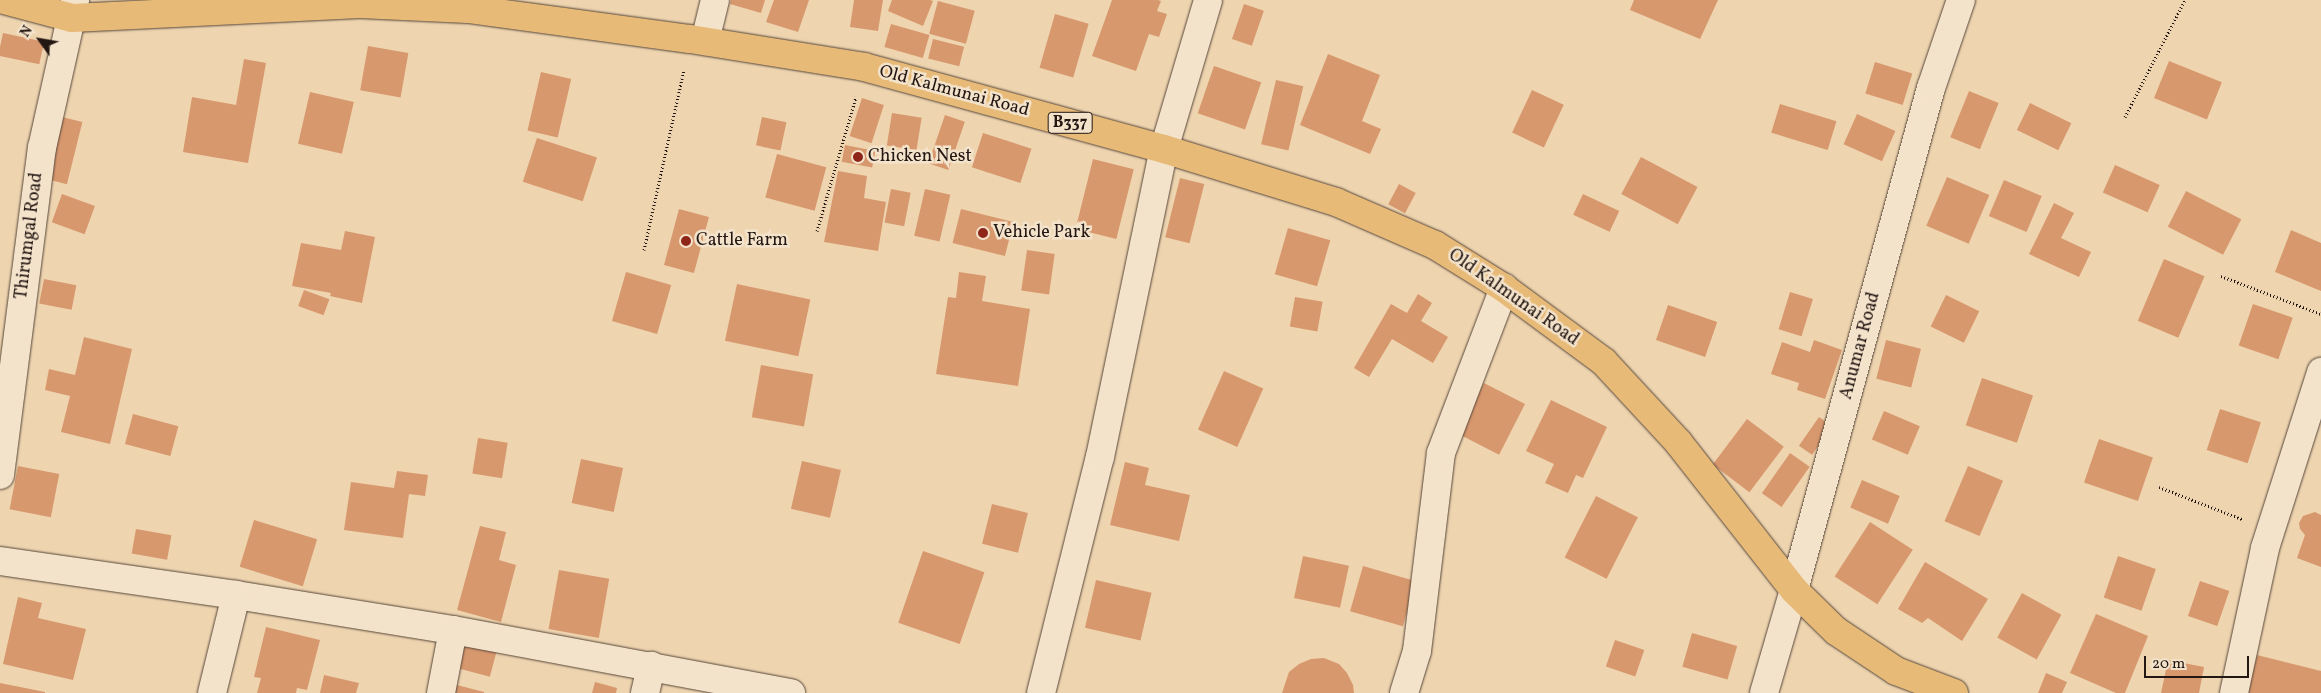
<!DOCTYPE html>
<style>
body{margin:0}
#map{position:relative;width:2321px;height:693px;overflow:hidden;background:#eed4af;font-family:Vollkorn,serif}
div>[style]{position:absolute}
.building>*{inset:0;background:#d8986e;transform-origin:0 0}
.path>*{height:3px;margin-top:-1.5px;transform-origin:0;background:repeating-linear-gradient(90deg,#231713 0 1px,transparent 0 3.5px)}
.roads{filter:drop-shadow(0 0 1px #56463a) drop-shadow(0 0 1px #56463a)}
.minor>*{height:28px;margin:-14px;padding:0 14px;transform-origin:14px;border-radius:14px;background:#f4e3cb}
.major>*{height:28px;margin:-14px;padding:0 14px;transform-origin:14px;border-radius:14px;background:#e7ba78}
.dots>*{width:14px;height:14px;translate:-50% -50%;box-sizing:border-box;border:2px solid #f4e3cb;border-radius:50%}
span{translate:-50% -50%;white-space:nowrap;text-align:center;line-height:1.15;-webkit-text-stroke:5px #f4e3cb;paint-order:stroke}
.shield-label span{padding:1px 4px;background:#f4e3cb;border:1px solid;border-radius:4px;-webkit-text-stroke-width:0}
.shield-label{font-size:16px;color:#231713;font-weight:700}
.street-label{font-size:18px;color:#231713}
.poi-label{font-size:18px;color:#231713}
.left{translate:0 -50%;text-align:left}
.north{position:absolute;left:15px;top:15px;width:50px;height:50px;-webkit-text-stroke:4px #f4e3cb;paint-order:stroke;rotate:302deg;font-size:14px;font-weight:700;line-height:20px;text-align:center;color:#231713}
.north::after{content:'';display:block;margin:auto;width:18px;height:22px;background:#231713;clip-path:polygon(50% 0,100% 100%,50% 72%,0 100%)}
.scale{position:absolute;left:2144px;top:656px;width:105px;height:22px;box-sizing:border-box;border:2px solid #231713;border-top:0;padding-left:6px;font-size:15px;line-height:18px;white-space:nowrap;color:#231713;-webkit-text-stroke:4px #f4e3cb;paint-order:stroke}
</style>
<div id="map">
<div class="building">
<i style="clip-path:polygon(731px 0,765px 0,761px 13px,730px 4px)"></i>
<i style="clip-path:polygon(774px 0,809px 0,798px 32px,766px 22px)"></i>
<i style="clip-path:polygon(854px 0,883px 0,878px 31px,850px 27px)"></i>
<i style="clip-path:polygon(892px 0,930px 0,933px 1px,923px 26px,888px 11px)"></i>
<i style="clip-path:polygon(1112px 0,1158px 0,1161px 1px,1157px 11px,1167px 14px,1159px 37px,1149px 34px,1136px 71px,1092px 56px)"></i>
<i style="clip-path:polygon(1634px 0,1718px 0,1700px 39px,1630px 10px)"></i>
<i style="left:938px;top:1px;width:38px;height:34px;rotate:15deg"></i>
<i style="left:1244px;top:4px;width:21px;height:37px;rotate:19deg"></i>
<i style="left:1055px;top:14px;width:35px;height:56px;rotate:16deg"></i>
<i style="left:891px;top:24px;width:40px;height:24px;rotate:16deg"></i>
<i style="left:3px;top:33px;width:42px;height:23px;rotate:12deg"></i>
<i style="left:933px;top:39px;width:32px;height:20px;rotate:14deg"></i>
<i style="left:368px;top:46px;width:41px;height:45px;rotate:10deg"></i>
<i style="clip-path:polygon(1328px 54px,1380px 75px,1362px 121px,1381px 129px,1370px 154px,1300px 125px)"></i>
<i style="clip-path:polygon(244px 59px,266px 63px,248px 163px,183px 152px,192px 97px,236px 105px)"></i>
<i style="left:2169px;top:61px;width:57px;height:40px;rotate:22deg"></i>
<i style="left:1875px;top:62px;width:39px;height:33px;rotate:17deg"></i>
<i style="left:1214px;top:66px;width:50px;height:50px;rotate:19deg"></i>
<i style="left:541px;top:72px;width:31px;height:60px;rotate:13deg"></i>
<i style="left:1276px;top:80px;width:28px;height:66px;rotate:13deg"></i>
<i style="left:1532px;top:90px;width:35px;height:47px;rotate:25deg"></i>
<i style="left:1969px;top:91px;width:32px;height:50px;rotate:22deg"></i>
<i style="left:310px;top:92px;width:45px;height:53px;rotate:13deg"></i>
<i style="left:862px;top:98px;width:23px;height:40px;rotate:18deg"></i>
<i style="left:2030px;top:103px;width:46px;height:30px;rotate:26deg"></i>
<i style="left:1780px;top:104px;width:59px;height:30px;rotate:17deg"></i>
<i style="left:892px;top:113px;width:30px;height:33px;rotate:9deg"></i>
<i style="left:1857px;top:114px;width:42px;height:33px;rotate:24deg"></i>
<i style="left:945px;top:115px;width:21px;height:51px;rotate:19deg"></i>
<i style="left:62px;top:117px;width:21px;height:64px;rotate:14deg"></i>
<i style="left:762px;top:117px;width:25px;height:29px;rotate:12deg"></i>
<i style="left:983px;top:133px;width:51px;height:36px;rotate:18deg"></i>
<i style="left:537px;top:138px;width:63px;height:46px;rotate:18deg"></i>
<i style="left:845px;top:145px;width:31px;height:17px;rotate:11deg"></i>
<i style="left:777px;top:154px;width:51px;height:45px;rotate:15deg"></i>
<i style="left:1641px;top:157px;width:64px;height:42px;rotate:28deg"></i>
<i style="left:1093px;top:159px;width:42px;height:72px;rotate:14deg"></i>
<i style="left:2115px;top:165px;width:49px;height:30px;rotate:24deg"></i>
<i style="clip-path:polygon(838px 171px,867px 176px,864px 198px,886px 202px,878px 251px,824px 242px)"></i>
<i style="left:1947px;top:177px;width:46px;height:53px;rotate:23deg"></i>
<i style="left:1180px;top:178px;width:25px;height:61px;rotate:14deg"></i>
<i style="left:2004px;top:180px;width:41px;height:39px;rotate:23deg"></i>
<i style="left:1399px;top:184px;width:19px;height:23px;rotate:28deg"></i>
<i style="left:891px;top:189px;width:20px;height:34px;rotate:11deg"></i>
<i style="left:925px;top:189px;width:26px;height:48px;rotate:13deg"></i>
<i style="left:2186px;top:191px;width:62px;height:40px;rotate:27deg"></i>
<i style="left:62px;top:194px;width:35px;height:30px;rotate:20deg"></i>
<i style="left:1583px;top:194px;width:40px;height:23px;rotate:25deg"></i>
<i style="clip-path:polygon(2054px 203px,2074px 213px,2061px 238px,2091px 252px,2079px 277px,2029px 254px)"></i>
<i style="left:679px;top:209px;width:31px;height:58px;rotate:15deg"></i>
<i style="left:961px;top:209px;width:54px;height:35px;rotate:14deg"></i>
<i style="left:1288px;top:228px;width:44px;height:48px;rotate:16deg"></i>
<i style="clip-path:polygon(2291px 230px,2321px 243px,2321px 291px,2275px 272px)"></i>
<i style="clip-path:polygon(345px 231px,375px 237px,362px 303px,330px 296px,331px 293px,292px 286px,301px 243px,341px 250px)"></i>
<i style="left:1027px;top:250px;width:28px;height:41px;rotate:8deg"></i>
<i style="left:2164px;top:259px;width:44px;height:67px;rotate:23deg"></i>
<i style="left:626px;top:272px;width:47px;height:51px;rotate:16deg"></i>
<i style="clip-path:polygon(959px 272px,986px 276px,982px 301px,1030px 309px,1018px 386px,936px 374px,948px 297px,956px 298px)"></i>
<i style="left:44px;top:279px;width:33px;height:25px;rotate:11deg"></i>
<i style="left:737px;top:284px;width:75px;height:58px;rotate:12deg"></i>
<i style="left:304px;top:290px;width:27px;height:17px;rotate:20deg"></i>
<i style="left:1790px;top:292px;width:24px;height:39px;rotate:17deg"></i>
<i style="clip-path:polygon(1418px 294px,1432px 303px,1421px 321px,1448px 337px,1433px 363px,1392px 339px,1369px 377px,1354px 368px,1391px 304px,1407px 313px)"></i>
<i style="left:1946px;top:295px;width:37px;height:35px;rotate:26deg"></i>
<i style="left:1295px;top:297px;width:28px;height:30px;rotate:10deg"></i>
<i style="left:2253px;top:304px;width:42px;height:44px;rotate:19deg"></i>
<i style="left:1668px;top:305px;width:52px;height:37px;rotate:19deg"></i>
<i style="clip-path:polygon(84px 337px,132px 349px,110px 444px,61px 432px,70px 396px,45px 390px,49px 369px,75px 375px)"></i>
<i style="clip-path:polygon(1814px 340px,1842px 350px,1825px 399px,1797px 390px,1799px 383px,1771px 374px,1782px 342px,1810px 352px)"></i>
<i style="left:1886px;top:340px;width:36px;height:40px;rotate:14deg"></i>
<i style="left:761px;top:365px;width:53px;height:53px;rotate:10deg"></i>
<i style="left:1224px;top:371px;width:43px;height:64px;rotate:24deg"></i>
<i style="left:1982px;top:378px;width:54px;height:50px;rotate:19deg"></i>
<i style="left:1484px;top:383px;width:46px;height:57px;rotate:27deg"></i>
<i style="clip-path:polygon(1551px 400px,1607px 427px,1583px 478px,1576px 475px,1568px 493px,1545px 483px,1554px 464px,1526px 451px)"></i>
<i style="left:2220px;top:409px;width:43px;height:43px;rotate:18deg"></i>
<i style="left:1884px;top:411px;width:39px;height:31px;rotate:23deg"></i>
<i style="left:133px;top:414px;width:47px;height:31px;rotate:15deg"></i>
<i style="left:1819px;top:417px;width:16px;height:35px;rotate:35deg"></i>
<i style="left:1747px;top:419px;width:46px;height:57px;rotate:37deg"></i>
<i style="left:478px;top:438px;width:30px;height:36px;rotate:9deg"></i>
<i style="left:2099px;top:439px;width:57px;height:46px;rotate:19deg"></i>
<i style="left:1790px;top:453px;width:24px;height:49px;rotate:35deg"></i>
<i style="left:581px;top:459px;width:43px;height:45px;rotate:12deg"></i>
<i style="left:802px;top:461px;width:40px;height:49px;rotate:13deg"></i>
<i style="clip-path:polygon(1125px 462px,1149px 468px,1145px 485px,1190px 495px,1179px 541px,1110px 525px)"></i>
<i style="left:18px;top:466px;width:42px;height:44px;rotate:11deg"></i>
<i style="left:1968px;top:466px;width:38px;height:60px;rotate:23deg"></i>
<i style="clip-path:polygon(397px 471px,428px 475px,425px 496px,409px 494px,403px 538px,344px 530px,351px 482px,394px 488px)"></i>
<i style="left:1862px;top:480px;width:41px;height:30px;rotate:23deg"></i>
<i style="left:1596px;top:496px;width:47px;height:69px;rotate:27deg"></i>
<i style="left:992px;top:504px;width:37px;height:41px;rotate:14deg"></i>
<i style="clip-path:polygon(2315px 512px,2321px 515px,2321px 567px,2297px 558px,2305px 535px,2300px 529px,2299px 523px,2303px 516px)"></i>
<i style="left:254px;top:520px;width:66px;height:49px;rotate:17deg"></i>
<i style="left:1870px;top:522px;width:51px;height:65px;rotate:33deg"></i>
<i style="clip-path:polygon(480px 526px,506px 532px,499px 560px,516px 565px,501px 622px,457px 610px)"></i>
<i style="left:136px;top:529px;width:36px;height:25px;rotate:10deg"></i>
<i style="left:923px;top:551px;width:65px;height:76px;rotate:19deg"></i>
<i style="left:1303px;top:556px;width:47px;height:43px;rotate:12deg"></i>
<i style="left:2118px;top:556px;width:40px;height:44px;rotate:19deg"></i>
<i style="clip-path:polygon(1925px 562px,1988px 599px,1962px 641px,1928px 618px,1922px 623px,1898px 609px)"></i>
<i style="left:1363px;top:566px;width:55px;height:47px;rotate:16deg"></i>
<i style="left:559px;top:570px;width:51px;height:60px;rotate:10deg"></i>
<i style="left:1096px;top:580px;width:57px;height:49px;rotate:13deg"></i>
<i style="left:2200px;top:581px;width:31px;height:37px;rotate:19deg"></i>
<i style="left:2022px;top:593px;width:45px;height:51px;rotate:29deg"></i>
<i style="clip-path:polygon(18px 597px,42px 603px,38px 618px,86px 629px,73px 680px,3px 664px)"></i>
<i style="clip-path:polygon(2096px 614px,2148px 636px,2125px 693px,2116px 693px,2070px 673px)"></i>
<i style="clip-path:polygon(266px 627px,320px 640px,307px 690px,297px 688px,296px 693px,257px 693px,261px 678px,254px 677px)"></i>
<i style="left:1692px;top:633px;width:47px;height:35px;rotate:16deg"></i>
<i style="left:465px;top:638px;width:34px;height:31px;rotate:15deg"></i>
<i style="left:1615px;top:640px;width:31px;height:28px;rotate:19deg"></i>
<i style="clip-path:polygon(2257px 655px,2321px 671px,2321px 693px,2247px 693px)"></i>
<i style="clip-path:polygon(1324px 658px,1339px 664px,1347px 673px,1353px 685px,1354px 693px,1282px 693px,1289px 672px,1299px 664px,1311px 659px)"></i>
<i style="clip-path:polygon(2168px 660px,2204px 667px,2199px 693px,2161px 693px)"></i>
<i style="clip-path:polygon(2046px 673px,2067px 682px,2062px 693px,2038px 693px)"></i>
<i style="clip-path:polygon(324px 675px,359px 683px,356px 693px,320px 693px)"></i>
<i style="clip-path:polygon(595px 682px,617px 688px,616px 693px,592px 693px)"></i>
<i style="clip-path:polygon(0 683px,45px 692px,45px 693px,0 693px)"></i>
<i style="clip-path:polygon(453px 684px,484px 692px,484px 693px,451px 693px)"></i>
</div>
<div class="path">
<i style="left:2125px;top:117px;width:131px;rotate:-62.9deg"></i>
<i style="left:817px;top:231px;width:140px;rotate:-73.8deg"></i>
<i style="left:644px;top:250px;width:185px;rotate:-77.5deg"></i>
<i style="left:2221px;top:276px;width:107px;rotate:20.8deg"></i>
<i style="left:2159px;top:487px;width:89px;rotate:21.1deg"></i>
</div>
<div class="roads">
<div class="minor">
<i style="left:705px;top:41px;width:42px;rotate:-76.3deg"></i>
<i style="left:0;top:475px;width:330px;rotate:-82.7deg"></i>
<i style="left:42px;top:148px;width:152px;rotate:-77.4deg"></i>
<i style="left:0;top:561px;width:238px;rotate:8.2deg"></i>
<i style="left:236px;top:595px;width:220px;rotate:9.2deg"></i>
<i style="left:453px;top:630px;width:344px;rotate:10.6deg"></i>
<i style="left:212px;top:693px;width:101px;rotate:-76.2deg"></i>
<i style="left:441px;top:693px;width:64px;rotate:-79.2deg"></i>
<i style="left:645px;top:693px;width:28px;rotate:-77deg"></i>
<i style="left:1041px;top:693px;width:243px;rotate:-76deg"></i>
<i style="left:1100px;top:457px;width:315px;rotate:-78.3deg"></i>
<i style="left:1164px;top:149px;width:155px;rotate:-73.5deg"></i>
<i style="left:1404px;top:693px;width:44px;rotate:-72.8deg"></i>
<i style="left:1417px;top:651px;width:199px;rotate:-83.1deg"></i>
<i style="left:1441px;top:453px;width:177px;rotate:-69.1deg"></i>
<i style="left:1764px;top:693px;width:107px;rotate:-73.8deg"></i>
<i style="left:1794px;top:590px;width:520px;rotate:-74.74deg"></i>
<i style="left:1931px;top:88px;width:93px;rotate:-71.2deg"></i>
<i style="left:2234px;top:693px;width:148px;rotate:-77.9deg"></i>
<i style="left:2265px;top:548px;width:185px;rotate:-72.3deg"></i>
</div>
<div class="major">
<i style="left:4px;top:0;width:70px;rotate:14.8deg"></i>
<i style="left:72px;top:18px;width:288px;rotate:-2.8deg"></i>
<i style="left:360px;top:4px;width:108px;rotate:2.7deg"></i>
<i style="left:468px;top:9px;width:224px;rotate:7.7deg"></i>
<i style="left:690px;top:39px;width:176px;rotate:9.1deg"></i>
<i style="left:864px;top:67px;width:311px;rotate:15.3deg"></i>
<i style="left:1164px;top:149px;width:180px;rotate:17.1deg"></i>
<i style="left:1336px;top:202px;width:108px;rotate:23.5deg"></i>
<i style="left:1435px;top:245px;width:81px;rotate:31.9deg"></i>
<i style="left:1504px;top:288px;width:124px;rotate:36.5deg"></i>
<i style="left:1604px;top:362px;width:109px;rotate:47.2deg"></i>
<i style="left:1678px;top:442px;width:188px;rotate:51.9deg"></i>
<i style="left:1794px;top:590px;width:59px;rotate:44.3deg"></i>
<i style="left:1836px;top:631px;width:72px;rotate:33.7deg"></i>
<i style="left:1896px;top:671px;width:62px;rotate:20.8deg"></i>
</div>
</div>
<div class="dots">
<i style="left:858px;top:157px;background:#8f2418"></i>
<i style="left:983px;top:233px;background:#8f2418"></i>
<i style="left:686px;top:241px;background:#8f2418"></i>
</div>
<div class="shield-label">
<span style="left:1070px;top:123px">B337</span>
</div>
<div class="street-label">
<span style="left:954px;top:92px;rotate:15deg">Old Kalmunai Road</span>
<span style="left:30px;top:236px;rotate:-83deg">Thirumgal Road</span>
<span style="left:1513px;top:298px;rotate:35deg">Old Kalmunai Road</span>
<span style="left:1861px;top:346px;rotate:-75deg">Anumar Road</span>
</div>
<div class="poi-label">
<span class="left" style="left:868px;top:157px">Chicken Nest</span>
<span class="left" style="left:993px;top:233px">Vehicle Park</span>
<span class="left" style="left:696px;top:241px">Cattle Farm</span>
</div>
<div class="north">N</div>
<div class="scale">20 m</div>
</div>
